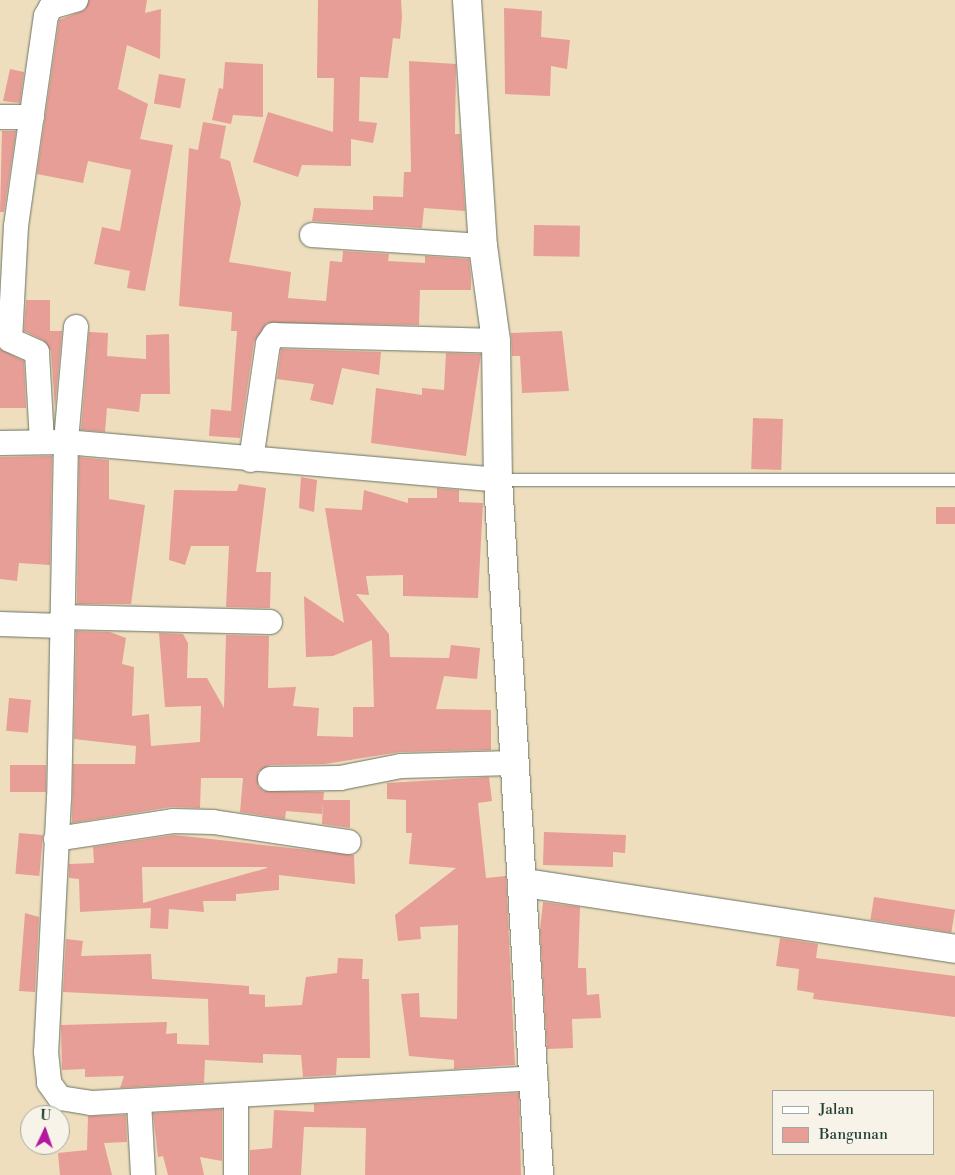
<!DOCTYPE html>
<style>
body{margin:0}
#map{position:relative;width:955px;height:1175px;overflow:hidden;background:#efdebe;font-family:"Libre Bodoni",serif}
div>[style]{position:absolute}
.building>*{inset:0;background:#e69e96;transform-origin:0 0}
.roads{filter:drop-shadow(0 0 1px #687564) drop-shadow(0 0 1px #687564)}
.service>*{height:12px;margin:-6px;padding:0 6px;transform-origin:6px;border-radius:6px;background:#fff}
.minor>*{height:24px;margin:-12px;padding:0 12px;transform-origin:12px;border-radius:12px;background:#fff}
.tertiary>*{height:28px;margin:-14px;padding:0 14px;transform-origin:14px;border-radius:14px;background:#fff}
span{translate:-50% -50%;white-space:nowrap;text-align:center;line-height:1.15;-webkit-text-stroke:4px #f7f3e8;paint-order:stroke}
.legend{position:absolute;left:772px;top:1090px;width:162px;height:65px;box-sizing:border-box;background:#f7f3e8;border:1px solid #a1aaa0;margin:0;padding:6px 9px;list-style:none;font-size:15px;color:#1f3d34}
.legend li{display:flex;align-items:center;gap:10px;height:25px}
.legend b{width:25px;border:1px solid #a1aaa0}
.north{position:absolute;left:20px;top:1105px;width:50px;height:50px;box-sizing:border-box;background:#f7f3e8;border:1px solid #a1aaa0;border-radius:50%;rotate:3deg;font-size:14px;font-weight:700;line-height:20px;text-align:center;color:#1f3d34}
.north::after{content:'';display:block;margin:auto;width:18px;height:22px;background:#b5179e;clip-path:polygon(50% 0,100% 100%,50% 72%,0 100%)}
</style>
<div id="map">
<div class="building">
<i style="clip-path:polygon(89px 0,147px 0,145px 13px,161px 9px,160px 59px,127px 45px,118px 89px,148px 104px,140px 139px,173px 145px,145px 291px,127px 288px,130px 271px,94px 264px,102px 227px,120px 231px,131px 170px,88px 161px,83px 183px,37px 174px,59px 20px,85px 10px)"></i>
<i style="clip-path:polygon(318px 0,401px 0,402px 17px,400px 39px,393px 38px,388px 78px,360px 77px,359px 121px,377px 123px,373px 143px,351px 139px,351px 166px,302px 165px,298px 177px,253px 162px,268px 112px,333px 132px,334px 78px,317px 78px)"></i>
<i style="clip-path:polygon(504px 8px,542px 11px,541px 37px,570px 40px,567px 69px,551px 66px,550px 96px,505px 94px)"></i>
<i style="clip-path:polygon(409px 61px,456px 64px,455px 134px,460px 134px,465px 211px,424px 208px,422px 228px,312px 221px,314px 208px,373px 210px,373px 196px,403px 197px,404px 172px,411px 172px)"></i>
<i style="clip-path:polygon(225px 62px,263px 64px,263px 117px,233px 115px,231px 124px,212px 120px,219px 88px,223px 89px)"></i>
<i style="clip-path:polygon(10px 69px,24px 72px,20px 103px,3px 101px)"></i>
<i style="left:159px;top:74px;width:27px;height:30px;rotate:10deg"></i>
<i style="clip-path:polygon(203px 122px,226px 126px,220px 158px,230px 161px,241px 203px,229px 262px,291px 272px,288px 298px,326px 301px,330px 261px,342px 262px,343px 251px,389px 254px,388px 261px,425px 263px,425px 256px,469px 259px,471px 276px,471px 290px,420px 290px,419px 325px,267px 323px,254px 342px,240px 438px,209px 436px,211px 409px,231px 411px,237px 331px,231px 331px,232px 312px,179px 306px,189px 148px,198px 150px)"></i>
<i style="clip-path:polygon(2px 131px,16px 131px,4px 212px,0 212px)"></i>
<i style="left:534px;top:225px;width:46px;height:31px;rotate:1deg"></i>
<i style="clip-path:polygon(26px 300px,50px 300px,50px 331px,62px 331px,55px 409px,51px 351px,43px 340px,24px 331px)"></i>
<i style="clip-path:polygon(562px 331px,569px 391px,522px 393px,520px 356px,512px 356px,511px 333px)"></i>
<i style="clip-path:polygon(89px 332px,108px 333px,107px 356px,146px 359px,146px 335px,169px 334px,170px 394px,141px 394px,139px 412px,107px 408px,105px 432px,81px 430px)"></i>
<i style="clip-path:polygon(0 349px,24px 361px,26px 408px,0 408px)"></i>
<i style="clip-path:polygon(281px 349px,381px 352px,379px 375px,342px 368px,333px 405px,310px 400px,314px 384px,277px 379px)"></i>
<i style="clip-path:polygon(446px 353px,481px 354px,466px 456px,371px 443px,376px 388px,422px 395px,422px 388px,444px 390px)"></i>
<i style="left:753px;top:418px;width:30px;height:51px;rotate:2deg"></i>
<i style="clip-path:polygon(52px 456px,50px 565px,19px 563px,17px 581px,0 579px,0 457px)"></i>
<i style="clip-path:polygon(79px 457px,109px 460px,109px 499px,145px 505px,131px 604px,77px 604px)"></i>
<i style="clip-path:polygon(301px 477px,317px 480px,314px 512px,299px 508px)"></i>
<i style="clip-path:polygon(239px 484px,266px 488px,256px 572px,271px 572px,270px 608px,226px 607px,229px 546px,191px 546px,185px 565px,169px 560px,174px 490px,237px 491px)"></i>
<i style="clip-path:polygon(437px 488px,459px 490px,459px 502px,483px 503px,478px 598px,403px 596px,403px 575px,366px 576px,369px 595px,356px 594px,389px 634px,390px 657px,449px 658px,451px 645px,480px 648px,477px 679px,444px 676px,436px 709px,491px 710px,491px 750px,400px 752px,325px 764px,270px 765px,258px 772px,258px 786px,264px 791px,324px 792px,322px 814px,286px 811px,285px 819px,240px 812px,243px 778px,201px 778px,200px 808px,171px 807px,72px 823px,73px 764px,135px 764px,136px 746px,74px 739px,76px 631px,110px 632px,126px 638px,122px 664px,134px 667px,132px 716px,149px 714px,151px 746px,200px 742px,201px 706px,165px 707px,159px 633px,183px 634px,188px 643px,187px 678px,207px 678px,224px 708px,226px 635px,269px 636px,268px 688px,296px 687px,293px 706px,319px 708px,317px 736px,353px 737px,353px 707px,374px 707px,372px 640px,333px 656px,306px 657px,304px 596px,344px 623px,325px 508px,362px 510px,364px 490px,408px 503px,408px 498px,437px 498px)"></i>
<i style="left:936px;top:507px;width:19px;height:17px"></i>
<i style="left:9px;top:698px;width:22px;height:33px;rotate:5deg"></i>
<i style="left:10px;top:765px;width:36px;height:27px"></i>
<i style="clip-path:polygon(489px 777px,492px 801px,478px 803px,486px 878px,506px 876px,515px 1065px,454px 1069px,454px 1060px,409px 1056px,401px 994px,419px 993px,420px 1017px,457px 1019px,458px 925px,420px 927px,421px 939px,398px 941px,395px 915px,456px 868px,409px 864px,412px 833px,406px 833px,406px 800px,387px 799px,387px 783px)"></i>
<i style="clip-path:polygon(323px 800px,350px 800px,350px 828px,322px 824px)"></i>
<i style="clip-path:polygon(544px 832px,626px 835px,625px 853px,613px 852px,613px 867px,543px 865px)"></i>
<i style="left:19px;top:833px;width:24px;height:41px;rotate:5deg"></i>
<i style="clip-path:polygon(evenodd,174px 835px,354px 855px,355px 884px,279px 875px,279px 890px,236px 894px,236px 901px,203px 901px,204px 912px,169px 909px,168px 929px,150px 928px,151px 908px,80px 912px,79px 879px,69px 878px,69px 864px,94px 863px,93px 847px,174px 835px,142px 867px,267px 867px,267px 868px,143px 903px,142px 867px)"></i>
<i style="left:874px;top:897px;width:82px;height:23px;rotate:9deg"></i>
<i style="clip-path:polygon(543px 902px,580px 907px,578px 968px,586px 968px,587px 995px,599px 994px,601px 1018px,572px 1019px,573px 1048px,547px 1049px,540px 931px)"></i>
<i style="clip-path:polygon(25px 913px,39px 917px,35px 992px,19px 991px)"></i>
<i style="clip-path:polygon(780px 938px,818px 944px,816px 958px,955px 976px,955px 1017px,813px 999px,814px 993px,797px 990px,799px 969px,776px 966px)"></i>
<i style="clip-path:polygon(66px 939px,83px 941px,81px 956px,151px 954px,152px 979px,249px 986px,249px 994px,265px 995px,265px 1007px,302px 1005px,306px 977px,337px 973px,338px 958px,363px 959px,362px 979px,369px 979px,370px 1058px,337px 1058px,336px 1075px,303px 1077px,301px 1055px,263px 1054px,263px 1063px,205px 1060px,204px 1083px,120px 1088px,124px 1076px,85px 1077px,85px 1069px,62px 1070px,61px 1025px,167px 1022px,166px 1034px,177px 1033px,177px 1044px,209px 1045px,208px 999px,63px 992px)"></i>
<i style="clip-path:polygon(519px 1093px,521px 1175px,365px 1175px,366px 1128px,304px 1127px,301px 1175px,250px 1175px,250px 1150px,272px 1148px,274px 1110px,314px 1112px,314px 1104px)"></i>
<i style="clip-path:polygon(222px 1109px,222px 1161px,200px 1157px,204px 1175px,168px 1175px,163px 1156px,158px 1157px,153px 1113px)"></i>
<i style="clip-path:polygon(126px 1115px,127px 1142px,104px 1143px,112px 1175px,60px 1175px,58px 1153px,87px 1150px,88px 1116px)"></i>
</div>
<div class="roads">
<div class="service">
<i style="left:498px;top:480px;width:457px"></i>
</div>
<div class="minor">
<i style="left:0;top:117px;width:32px"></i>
<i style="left:312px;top:235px;width:171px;rotate:3.7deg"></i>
<i style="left:76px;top:327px;width:115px;rotate:95deg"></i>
<i style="left:66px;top:442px;width:356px;rotate:91.1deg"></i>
<i style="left:59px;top:798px;width:254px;rotate:92.9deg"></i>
<i style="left:46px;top:1052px;width:31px;rotate:84deg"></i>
<i style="left:49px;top:1083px;width:19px;rotate:54deg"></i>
<i style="left:60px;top:1098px;width:31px;rotate:9deg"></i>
<i style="left:91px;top:1103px;width:445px;rotate:-3.2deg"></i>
<i style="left:42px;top:442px;width:90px;rotate:-93.2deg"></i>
<i style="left:37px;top:352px;width:30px;rotate:-156deg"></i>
<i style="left:10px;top:340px;width:114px;rotate:-87deg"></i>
<i style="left:16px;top:226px;width:212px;rotate:-81.9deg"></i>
<i style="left:46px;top:16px;width:10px;rotate:-61deg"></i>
<i style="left:51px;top:7px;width:26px;rotate:-16deg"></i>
<i style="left:0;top:443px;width:66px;rotate:-0.9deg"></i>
<i style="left:66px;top:442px;width:434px;rotate:5deg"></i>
<i style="left:251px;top:460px;width:117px;rotate:-81.7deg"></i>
<i style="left:268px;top:344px;width:11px;rotate:-56deg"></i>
<i style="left:274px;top:335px;width:222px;rotate:1.5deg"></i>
<i style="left:62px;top:617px;width:208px;rotate:1.4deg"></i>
<i style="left:0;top:624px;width:62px;rotate:1.8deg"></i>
<i style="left:270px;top:779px;width:70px;rotate:-0.8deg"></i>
<i style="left:340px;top:778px;width:62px;rotate:-11.1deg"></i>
<i style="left:401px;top:766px;width:112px;rotate:-1.5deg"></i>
<i style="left:56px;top:839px;width:118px;rotate:-8.7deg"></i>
<i style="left:173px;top:821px;width:40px;rotate:1.4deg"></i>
<i style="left:213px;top:822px;width:137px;rotate:8.4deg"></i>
<i style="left:236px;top:1095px;width:80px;rotate:90deg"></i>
<i style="left:139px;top:1101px;width:74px;rotate:86.9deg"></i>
</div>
<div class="tertiary">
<i style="left:467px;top:0;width:247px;rotate:86.3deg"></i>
<i style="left:483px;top:246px;width:96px;rotate:82.2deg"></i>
<i style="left:496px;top:341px;width:139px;rotate:89.2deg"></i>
<i style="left:498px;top:480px;width:696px;rotate:86.62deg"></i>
<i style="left:525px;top:883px;width:435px;rotate:8.7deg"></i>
</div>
</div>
<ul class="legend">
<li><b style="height:6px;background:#fff"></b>Jalan</li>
<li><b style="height:14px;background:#e69e96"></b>Bangunan</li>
</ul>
<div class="north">U</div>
</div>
